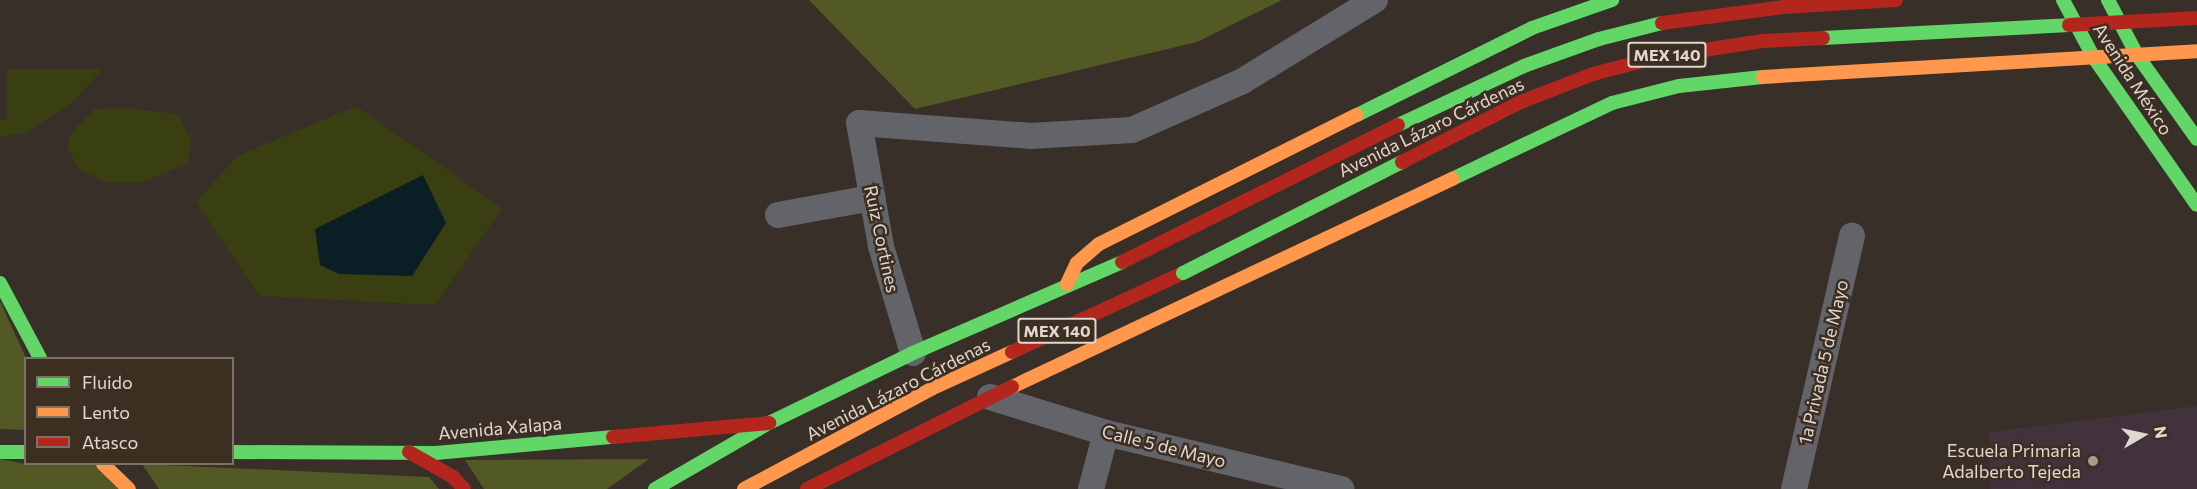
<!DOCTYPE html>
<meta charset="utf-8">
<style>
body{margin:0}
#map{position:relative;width:2197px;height:489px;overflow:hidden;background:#372f28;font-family:Commissioner,sans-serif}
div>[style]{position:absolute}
.education>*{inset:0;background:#42323b}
.green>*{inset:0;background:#3a3f12}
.forest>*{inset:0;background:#535925}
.water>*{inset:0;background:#0a1f25}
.street>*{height:26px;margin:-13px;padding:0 13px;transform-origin:13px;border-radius:13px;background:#626469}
.fast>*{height:14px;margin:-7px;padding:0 7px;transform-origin:7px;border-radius:7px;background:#63d668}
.slow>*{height:14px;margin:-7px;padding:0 7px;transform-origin:7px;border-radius:7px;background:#ff974d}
.jam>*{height:14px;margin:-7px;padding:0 7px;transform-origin:7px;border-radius:7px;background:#b3261e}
.fast-bridge>*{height:14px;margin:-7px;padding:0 7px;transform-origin:7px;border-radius:7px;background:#63d668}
.jam-bridge>*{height:14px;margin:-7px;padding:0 7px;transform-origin:7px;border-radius:7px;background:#b3261e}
.dots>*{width:16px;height:16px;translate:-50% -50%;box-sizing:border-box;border:3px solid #3d2e22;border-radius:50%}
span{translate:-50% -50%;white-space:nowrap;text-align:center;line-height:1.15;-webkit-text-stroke:5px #3d2e22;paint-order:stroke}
.shield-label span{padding:2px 4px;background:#3d2e22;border:2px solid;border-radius:4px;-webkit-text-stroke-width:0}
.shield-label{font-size:16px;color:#e0d7cf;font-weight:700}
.street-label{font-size:18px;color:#e0d7cf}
.poi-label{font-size:18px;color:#e0d7cf}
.right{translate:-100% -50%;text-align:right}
.legend{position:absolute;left:24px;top:357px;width:210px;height:108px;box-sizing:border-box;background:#3d2e22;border:2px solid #7e7267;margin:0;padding:8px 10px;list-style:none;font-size:18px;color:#e0d7cf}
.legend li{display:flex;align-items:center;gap:12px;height:30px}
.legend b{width:30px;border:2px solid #7e7267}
.north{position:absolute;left:2113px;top:405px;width:60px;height:60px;-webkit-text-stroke:4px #3d2e22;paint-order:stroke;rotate:81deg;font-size:16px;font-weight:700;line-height:24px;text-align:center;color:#e0d7cf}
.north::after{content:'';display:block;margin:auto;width:21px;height:27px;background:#e0d7cf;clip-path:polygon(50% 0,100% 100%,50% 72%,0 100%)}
</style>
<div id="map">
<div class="education">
<i style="clip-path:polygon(2197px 406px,2197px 489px,1990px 489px,1989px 432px)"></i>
</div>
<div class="green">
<i style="clip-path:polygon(7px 69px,103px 69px,72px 103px,25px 133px,0 137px,0 120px,7px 120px)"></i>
<i style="clip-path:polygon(356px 106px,502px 208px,436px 305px,259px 296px,196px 202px,237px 156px)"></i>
<i style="clip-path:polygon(129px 108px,178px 114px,191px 141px,188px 164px,140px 183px,107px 182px,79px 170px,67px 146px,73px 131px,95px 109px)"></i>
</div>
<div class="forest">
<i style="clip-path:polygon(809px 0,1282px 0,1197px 42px,915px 109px)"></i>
<i style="clip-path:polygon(0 301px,26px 358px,25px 430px,0 429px)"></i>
<i style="clip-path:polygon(0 459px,26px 464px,95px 464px,122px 489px,0 489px)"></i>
<i style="clip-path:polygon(649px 459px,607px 489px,484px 489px,465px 460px)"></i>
<i style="clip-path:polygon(142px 464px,429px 477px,439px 489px,159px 489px)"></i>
</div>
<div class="water">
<i style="clip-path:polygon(423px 175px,446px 223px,412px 276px,339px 274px,320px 265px,315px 229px)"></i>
</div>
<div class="street">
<i style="left:778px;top:215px;width:96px;rotate:-10.3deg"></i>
<i style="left:913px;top:353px;width:112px;rotate:-106.7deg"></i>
<i style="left:881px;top:246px;width:125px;rotate:-100.1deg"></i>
<i style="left:859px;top:123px;width:171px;rotate:4.3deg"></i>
<i style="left:1030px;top:136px;width:102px;rotate:-3.4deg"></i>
<i style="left:1132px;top:130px;width:119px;rotate:-23.8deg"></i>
<i style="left:1241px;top:82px;width:157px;rotate:-31.5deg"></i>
<i style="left:990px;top:397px;width:121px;rotate:17.2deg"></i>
<i style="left:1106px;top:433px;width:242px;rotate:13.4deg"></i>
<i style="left:1091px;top:489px;width:58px;rotate:-75deg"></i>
<i style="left:1794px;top:489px;width:260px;rotate:-77.1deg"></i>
</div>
<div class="fast">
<i style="left:2063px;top:0;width:66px;rotate:61.9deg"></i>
<i style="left:2094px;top:58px;width:179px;rotate:55deg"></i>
<i style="left:2108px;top:0;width:62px;rotate:62.2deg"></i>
<i style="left:2137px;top:55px;width:103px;rotate:54.5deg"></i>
<i style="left:1357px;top:115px;width:195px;rotate:-26.4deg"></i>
<i style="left:1532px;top:28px;width:85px;rotate:-19.3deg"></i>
<i style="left:1398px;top:125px;width:139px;rotate:-25.1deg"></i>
<i style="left:1524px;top:66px;width:80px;rotate:-19.8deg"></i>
<i style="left:1599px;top:39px;width:65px;rotate:-14.3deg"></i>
<i style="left:1452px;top:179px;width:177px;rotate:-25.4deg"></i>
<i style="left:1612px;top:103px;width:69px;rotate:-14.2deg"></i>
<i style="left:1679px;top:86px;width:84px;rotate:-6.1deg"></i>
<i style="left:0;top:283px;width:85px;rotate:61.9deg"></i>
<i style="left:0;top:452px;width:26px"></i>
<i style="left:232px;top:452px;width:204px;rotate:0.3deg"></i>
<i style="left:436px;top:453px;width:178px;rotate:-5.2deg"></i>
<i style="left:655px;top:489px;width:132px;rotate:-30.1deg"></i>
<i style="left:769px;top:423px;width:160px;rotate:-25.9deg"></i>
<i style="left:913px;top:353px;width:228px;rotate:-23.5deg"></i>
</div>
<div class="slow">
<i style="left:1763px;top:77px;width:435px;rotate:-3.4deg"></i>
<i style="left:1067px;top:284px;width:23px;rotate:-65deg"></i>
<i style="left:1077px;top:263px;width:29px;rotate:-41deg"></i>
<i style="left:1099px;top:244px;width:288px;rotate:-26.6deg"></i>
<i style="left:1012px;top:387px;width:487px;rotate:-25.3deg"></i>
<i style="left:103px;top:464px;width:36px;rotate:44deg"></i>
<i style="left:744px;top:489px;width:212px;rotate:-28.1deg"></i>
<i style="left:931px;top:389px;width:89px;rotate:-24.6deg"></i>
</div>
<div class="jam">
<i style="left:1662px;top:23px;width:122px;rotate:-7.5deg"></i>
<i style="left:1783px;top:7px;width:113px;rotate:-3.5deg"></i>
<i style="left:1122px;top:262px;width:308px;rotate:-26.4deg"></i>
<i style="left:1012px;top:352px;width:188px;rotate:-24.8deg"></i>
<i style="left:613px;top:437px;width:157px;rotate:-5.1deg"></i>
<i style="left:409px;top:452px;width:51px;rotate:29.6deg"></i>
<i style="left:453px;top:477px;width:16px;rotate:47deg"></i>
<i style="left:807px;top:489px;width:229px;rotate:-26.5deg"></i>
</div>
<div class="fast-bridge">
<i style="left:1823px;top:38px;width:246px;rotate:-3deg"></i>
<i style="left:1183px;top:273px;width:246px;rotate:-26.9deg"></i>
</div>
<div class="jam-bridge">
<i style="left:2069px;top:25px;width:128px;rotate:-3.1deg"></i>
<i style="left:1402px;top:162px;width:133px;rotate:-26.8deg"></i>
<i style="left:1521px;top:102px;width:77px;rotate:-21.3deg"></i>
<i style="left:1593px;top:74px;width:67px;rotate:-14.7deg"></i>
<i style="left:1658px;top:57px;width:106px;rotate:-8.7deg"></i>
<i style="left:1763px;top:41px;width:60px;rotate:-2.9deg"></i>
</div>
<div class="dots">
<i style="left:2093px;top:461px;background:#a59c95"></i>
</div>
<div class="shield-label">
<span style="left:1667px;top:55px">MEX 140</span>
<span style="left:1057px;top:331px">MEX 140</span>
</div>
<div class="street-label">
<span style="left:2133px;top:79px;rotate:57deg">Avenida México</span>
<span style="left:1431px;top:127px;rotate:-26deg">Avenida Lázaro Cárdenas</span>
<span style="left:882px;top:239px;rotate:78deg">Ruiz Cortines</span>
<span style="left:1823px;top:362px;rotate:-77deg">1a Privada 5 de Mayo</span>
<span style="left:898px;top:389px;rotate:-27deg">Avenida Lázaro Cárdenas</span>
<span style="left:500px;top:428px;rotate:-5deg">Avenida Xalapa</span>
<span style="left:1164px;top:446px;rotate:14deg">Calle 5 de Mayo</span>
</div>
<div class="poi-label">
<span class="right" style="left:2081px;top:461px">Escuela Primaria<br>Adalberto Tejeda</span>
</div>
<ul class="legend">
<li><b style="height:8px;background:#63d668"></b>Fluido</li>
<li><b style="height:8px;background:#ff974d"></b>Lento</li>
<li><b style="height:8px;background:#b3261e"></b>Atasco</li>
</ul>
<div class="north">N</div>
</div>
